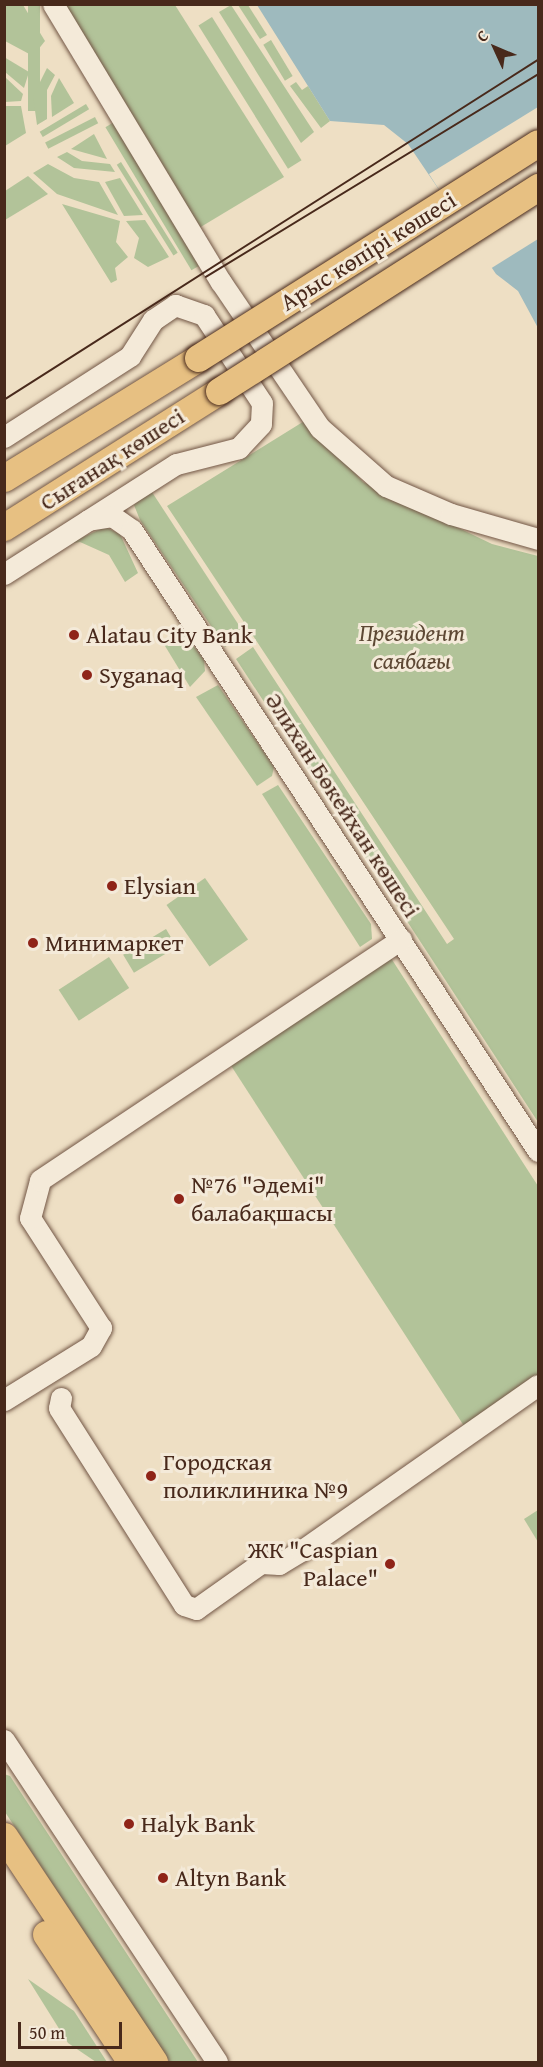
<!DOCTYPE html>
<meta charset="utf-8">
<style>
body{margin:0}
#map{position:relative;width:543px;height:2067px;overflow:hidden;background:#eedfc4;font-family:"Gentium Book Plus",serif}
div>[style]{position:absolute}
.green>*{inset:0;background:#b2c399;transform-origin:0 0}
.water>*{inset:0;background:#9ebabe}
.pier>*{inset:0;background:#eedfc4}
.roads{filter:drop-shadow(0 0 2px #725645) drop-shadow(0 0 2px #725645)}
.minor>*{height:21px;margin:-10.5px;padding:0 10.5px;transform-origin:10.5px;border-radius:10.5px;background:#f4ead9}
.major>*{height:27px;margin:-13.5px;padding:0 13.5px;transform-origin:13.5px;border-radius:13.5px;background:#e7c082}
.tram>*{height:1.5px;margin:-0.75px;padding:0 0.75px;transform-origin:0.75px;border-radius:0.75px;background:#48291b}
.bridges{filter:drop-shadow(0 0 2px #48291b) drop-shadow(0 0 2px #48291b)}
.major-bridge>*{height:27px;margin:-13.5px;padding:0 13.5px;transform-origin:13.5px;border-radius:13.5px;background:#e7c082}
.dots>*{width:16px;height:16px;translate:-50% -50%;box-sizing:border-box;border:3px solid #f4ead9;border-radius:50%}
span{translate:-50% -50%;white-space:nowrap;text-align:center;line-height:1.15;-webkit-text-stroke:6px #f4ead9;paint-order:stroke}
.street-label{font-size:24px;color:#48291b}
.park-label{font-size:24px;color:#5d4834;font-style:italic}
.poi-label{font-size:24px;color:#48291b}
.left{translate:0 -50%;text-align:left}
.right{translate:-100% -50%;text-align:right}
.frame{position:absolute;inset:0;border:6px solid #48291b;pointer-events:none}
.north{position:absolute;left:465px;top:18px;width:60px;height:60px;-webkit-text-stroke:4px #f4ead9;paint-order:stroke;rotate:314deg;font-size:16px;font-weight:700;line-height:24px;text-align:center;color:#48291b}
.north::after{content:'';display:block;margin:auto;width:21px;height:27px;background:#48291b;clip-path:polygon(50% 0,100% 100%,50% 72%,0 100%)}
.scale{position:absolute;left:18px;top:2022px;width:104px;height:27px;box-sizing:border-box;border:3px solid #48291b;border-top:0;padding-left:8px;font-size:18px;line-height:21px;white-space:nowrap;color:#48291b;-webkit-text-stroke:4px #f4ead9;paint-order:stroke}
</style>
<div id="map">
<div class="green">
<i style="clip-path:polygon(4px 5px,23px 5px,45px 41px,33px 56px,5px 41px)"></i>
<i style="left:28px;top:5px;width:12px;height:106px"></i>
<i style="clip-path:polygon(63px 5px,175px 5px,284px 177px,199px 228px)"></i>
<i style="clip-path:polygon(231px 5px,314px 132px,301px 143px,219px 12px)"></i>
<i style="clip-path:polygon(238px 5px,248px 5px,267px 35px,260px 39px)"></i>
<i style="left:212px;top:17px;width:169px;height:16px;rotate:58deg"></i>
<i style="left:271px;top:40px;width:42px;height:9px;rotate:59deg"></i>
<i style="clip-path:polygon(4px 57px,29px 72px,24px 88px,5px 72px)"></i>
<i style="clip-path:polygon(47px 68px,55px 75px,47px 90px,47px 119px,37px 125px,33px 96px)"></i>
<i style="clip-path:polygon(5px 77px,23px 94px,21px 101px,5px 102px)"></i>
<i style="clip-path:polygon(59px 78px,74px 103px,52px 117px,51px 96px)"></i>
<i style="clip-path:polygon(296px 82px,302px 90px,308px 86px,330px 121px,321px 128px,290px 86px)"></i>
<i style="left:86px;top:104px;width:6px;height:54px;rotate:59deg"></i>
<i style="clip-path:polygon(5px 106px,21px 106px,26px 133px,5px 146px)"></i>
<i style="left:95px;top:117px;width:7px;height:56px;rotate:63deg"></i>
<i style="left:114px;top:122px;width:167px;height:10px;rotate:59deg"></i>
<i style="clip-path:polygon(94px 134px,107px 159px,71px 149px)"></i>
<i style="clip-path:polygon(67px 152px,82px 161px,110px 164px,115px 172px,74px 168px,57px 157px)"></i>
<i style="left:121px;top:162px;width:107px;height:5px;rotate:58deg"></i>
<i style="clip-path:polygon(48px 164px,74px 178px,99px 182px,118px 215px,57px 194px,33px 173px)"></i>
<i style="clip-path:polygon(28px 176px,48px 194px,5px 220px,5px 191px)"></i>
<i style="clip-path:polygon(120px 178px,143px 215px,124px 216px,105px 182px)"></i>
<i style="clip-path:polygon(62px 204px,120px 221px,116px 242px,128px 257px,115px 268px,117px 280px,111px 283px)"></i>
<i style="clip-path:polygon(145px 220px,169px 257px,148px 267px,134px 258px,139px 238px,126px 221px)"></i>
<i style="clip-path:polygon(306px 420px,363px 482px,492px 544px,538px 556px,538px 1122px,236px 659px,253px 647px,447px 944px,454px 939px,167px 506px)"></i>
<i style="clip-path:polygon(150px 489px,244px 633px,225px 647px,140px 520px,134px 505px)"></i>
<i style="clip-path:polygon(105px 527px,120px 534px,138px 573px,125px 582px,109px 555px,80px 542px,68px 544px)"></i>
<i style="clip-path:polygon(181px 629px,204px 660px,205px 671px,190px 687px,162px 641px)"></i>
<i style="clip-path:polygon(218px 685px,274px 767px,272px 776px,257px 786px,196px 697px)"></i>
<i style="clip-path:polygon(278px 785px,371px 924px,372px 939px,360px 947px,262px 794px)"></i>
<i style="left:205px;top:878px;width:75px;height:47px;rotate:55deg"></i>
<i style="left:166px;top:929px;width:21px;height:50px;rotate:59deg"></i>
<i style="clip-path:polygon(389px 955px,538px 1186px,538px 1377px,466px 1429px,228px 1061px)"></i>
<i style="left:109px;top:957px;width:37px;height:60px;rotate:57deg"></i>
<i style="clip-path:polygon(538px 1510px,538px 1542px,524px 1519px)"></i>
<i style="clip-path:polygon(4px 1774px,10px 1776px,198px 2062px,170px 2062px,5px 1812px)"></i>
<i style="clip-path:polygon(28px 1979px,74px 2011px,107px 2062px,96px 2062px,68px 2043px)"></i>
</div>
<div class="water">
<i style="clip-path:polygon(257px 5px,538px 5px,538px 328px,518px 291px,496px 274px,408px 144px,384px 125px,330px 121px)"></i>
</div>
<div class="pier">
<i style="clip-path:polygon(538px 107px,538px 239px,490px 269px,429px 174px)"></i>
</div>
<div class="roads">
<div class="minor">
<i style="left:53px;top:4px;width:325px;rotate:58.9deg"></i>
<i style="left:221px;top:282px;width:176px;rotate:55.9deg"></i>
<i style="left:320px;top:428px;width:88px;rotate:41.3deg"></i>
<i style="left:386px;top:486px;width:71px;rotate:23.3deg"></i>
<i style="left:451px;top:514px;width:91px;rotate:16deg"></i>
<i style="left:4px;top:437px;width:150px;rotate:-32.7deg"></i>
<i style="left:130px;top:356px;width:43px;rotate:-57.4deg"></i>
<i style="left:153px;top:320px;width:27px;rotate:-34deg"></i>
<i style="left:175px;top:305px;width:31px;rotate:19deg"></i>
<i style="left:204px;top:315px;width:105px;rotate:56.6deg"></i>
<i style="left:262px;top:403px;width:21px;rotate:93deg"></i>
<i style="left:261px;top:424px;width:33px;rotate:133deg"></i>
<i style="left:239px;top:448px;width:65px;rotate:165.7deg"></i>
<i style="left:176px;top:464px;width:204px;rotate:147.4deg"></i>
<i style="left:88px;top:520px;width:24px;rotate:-9deg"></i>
<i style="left:112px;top:516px;width:24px;rotate:35deg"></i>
<i style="left:132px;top:530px;width:742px;rotate:56.82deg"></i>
<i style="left:61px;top:1398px;width:10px;rotate:101deg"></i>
<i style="left:59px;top:1408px;width:233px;rotate:57.6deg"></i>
<i style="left:184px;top:1605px;width:13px;rotate:18deg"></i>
<i style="left:196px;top:1609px;width:80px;rotate:-35.3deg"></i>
<i style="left:261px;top:1563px;width:18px;rotate:3deg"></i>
<i style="left:279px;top:1564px;width:26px;rotate:-31deg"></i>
<i style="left:301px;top:1551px;width:289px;rotate:-35deg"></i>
<i style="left:4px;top:1400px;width:102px;rotate:-31.8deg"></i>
<i style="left:91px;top:1346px;width:21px;rotate:-61deg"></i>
<i style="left:101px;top:1328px;width:131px;rotate:-122.8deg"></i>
<i style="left:30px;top:1218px;width:39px;rotate:-75deg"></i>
<i style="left:40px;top:1180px;width:434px;rotate:-33.7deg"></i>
<i style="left:4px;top:1740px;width:386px;rotate:56.5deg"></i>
</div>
<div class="major">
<i style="left:4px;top:478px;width:228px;rotate:-31.7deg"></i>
<i style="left:4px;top:527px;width:254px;rotate:-32.3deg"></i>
<i style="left:4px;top:1836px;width:271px;rotate:56.4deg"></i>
<i style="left:46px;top:1934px;width:154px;rotate:56.4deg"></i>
</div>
</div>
<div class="tram">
<i style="left:206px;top:277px;width:389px;rotate:-31.4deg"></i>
<i style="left:4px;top:400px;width:633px;rotate:-32.49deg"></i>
</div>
<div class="bridges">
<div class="major-bridge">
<i style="left:198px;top:358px;width:402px;rotate:-32.3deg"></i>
<i style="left:219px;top:391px;width:379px;rotate:-32.6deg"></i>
</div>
</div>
<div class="dots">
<i style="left:74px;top:635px;background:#8f2418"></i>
<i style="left:87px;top:675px;background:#8f2418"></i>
<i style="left:112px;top:886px;background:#8f2418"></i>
<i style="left:33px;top:943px;background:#8f2418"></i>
<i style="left:179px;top:1199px;background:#8f2418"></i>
<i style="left:151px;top:1476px;background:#8f2418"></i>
<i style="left:390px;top:1564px;background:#8f2418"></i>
<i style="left:129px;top:1824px;background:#8f2418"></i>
<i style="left:163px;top:1878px;background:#8f2418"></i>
</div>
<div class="street-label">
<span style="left:368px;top:251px;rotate:-32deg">Арыс көпірі көшесі</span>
<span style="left:112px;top:459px;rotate:-33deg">Сығанақ көшесі</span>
<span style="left:343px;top:805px;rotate:57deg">Әлихан Бөкейхан көшесі</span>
</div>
<div class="park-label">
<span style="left:412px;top:647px">Президент<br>саябағы</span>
</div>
<div class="poi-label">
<span class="left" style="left:86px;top:635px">Alatau City Bank</span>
<span class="left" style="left:99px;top:675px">Syganaq</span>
<span class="left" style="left:124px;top:886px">Elysian</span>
<span class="left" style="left:45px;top:943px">Минимаркет</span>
<span class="left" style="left:191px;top:1199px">№76 "Әдемі"<br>балабақшасы</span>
<span class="left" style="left:163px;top:1476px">Городская<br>поликлиника №9</span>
<span class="right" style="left:378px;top:1564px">ЖК "Caspian<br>Palace"</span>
<span class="left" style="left:141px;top:1824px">Halyk Bank</span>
<span class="left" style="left:175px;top:1878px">Altyn Bank</span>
</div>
<div class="frame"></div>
<div class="north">С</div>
<div class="scale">50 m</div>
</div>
